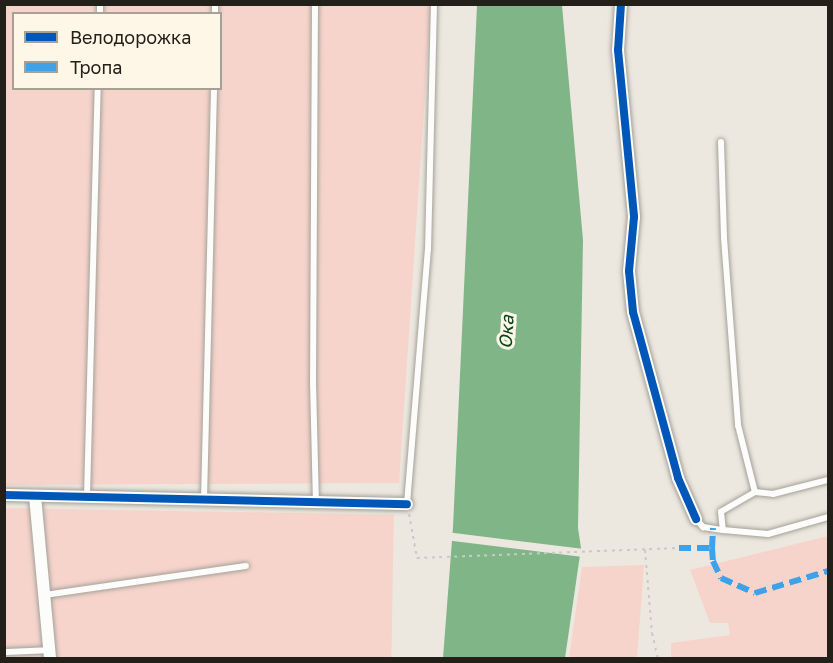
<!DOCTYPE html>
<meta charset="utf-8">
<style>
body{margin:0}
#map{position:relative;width:833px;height:663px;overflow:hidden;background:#ece8df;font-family:"Golos Text",sans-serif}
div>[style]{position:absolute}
.green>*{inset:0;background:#f6d4cb;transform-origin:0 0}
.water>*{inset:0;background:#80b687}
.pier>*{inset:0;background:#ece8df;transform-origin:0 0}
.path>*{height:2px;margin-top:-1px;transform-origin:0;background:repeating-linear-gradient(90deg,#cac9c5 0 3px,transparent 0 7.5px)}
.roads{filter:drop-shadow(0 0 2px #a4a19a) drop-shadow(0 0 2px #a4a19a)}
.lane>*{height:6px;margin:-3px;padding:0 3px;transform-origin:3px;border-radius:3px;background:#fcfcfa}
.street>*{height:12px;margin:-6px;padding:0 6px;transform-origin:6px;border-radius:6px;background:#fcfcfa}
.quiet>*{height:6px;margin-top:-3px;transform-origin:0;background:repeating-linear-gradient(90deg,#3ea2ea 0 12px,transparent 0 18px)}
.cycleway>*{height:8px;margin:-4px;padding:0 4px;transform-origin:4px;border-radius:4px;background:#0057b8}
span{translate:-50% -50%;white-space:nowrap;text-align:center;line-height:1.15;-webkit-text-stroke:6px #fef7e7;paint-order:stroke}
.water-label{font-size:18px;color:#08451b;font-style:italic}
.frame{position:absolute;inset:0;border:6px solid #23201a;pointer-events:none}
.legend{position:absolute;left:12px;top:12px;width:210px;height:78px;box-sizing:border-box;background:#fef7e7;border:2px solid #a6a195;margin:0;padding:8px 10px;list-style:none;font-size:18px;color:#23201a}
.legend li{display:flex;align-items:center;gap:12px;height:30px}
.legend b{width:30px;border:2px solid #a6a195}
</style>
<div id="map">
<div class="green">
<i style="clip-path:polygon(evenodd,4px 5px,431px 5px,399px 483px,5px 485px,4px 5px,14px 14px,220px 14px,220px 88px,14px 88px,14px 14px)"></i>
<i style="left:5px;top:508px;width:389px;height:150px;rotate:1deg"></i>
<i style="clip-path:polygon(828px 536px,828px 658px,671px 658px,671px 643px,730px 635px,728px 623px,710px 623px,690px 570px)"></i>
<i style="clip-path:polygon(644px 565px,637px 658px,569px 658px,582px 567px)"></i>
</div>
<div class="water">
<i style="clip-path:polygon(477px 5px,562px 5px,583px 240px,578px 528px,581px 548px,565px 658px,443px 658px,453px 527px)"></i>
</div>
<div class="pier">
<i style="left:584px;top:549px;width:8px;height:137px;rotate:97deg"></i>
</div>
<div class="path">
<i style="left:409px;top:514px;width:45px;rotate:79.7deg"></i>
<i style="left:417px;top:558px;width:262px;rotate:-2.2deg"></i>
<i style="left:645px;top:550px;width:83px;rotate:85.2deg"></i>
<i style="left:652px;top:633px;width:26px;rotate:77deg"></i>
</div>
<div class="roads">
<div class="lane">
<i style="left:315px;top:4px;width:378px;rotate:90.3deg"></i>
<i style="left:313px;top:382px;width:119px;rotate:88.6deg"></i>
<i style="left:100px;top:14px;width:10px;rotate:-90deg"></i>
<i style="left:215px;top:14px;width:10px;rotate:-90deg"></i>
<i style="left:721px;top:142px;width:96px;rotate:88.2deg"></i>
<i style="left:724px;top:238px;width:188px;rotate:85.7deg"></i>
<i style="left:738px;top:425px;width:69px;rotate:75.8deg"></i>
<i style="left:755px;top:492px;width:39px;rotate:150deg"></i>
<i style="left:721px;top:512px;width:18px;rotate:84deg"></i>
<i style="left:723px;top:530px;width:45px;rotate:5.1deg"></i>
<i style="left:768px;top:534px;width:62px;rotate:-15.8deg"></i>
<i style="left:755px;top:492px;width:18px;rotate:6deg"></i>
<i style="left:773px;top:494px;width:57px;rotate:-14.3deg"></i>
<i style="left:87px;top:496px;width:408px;rotate:-88.5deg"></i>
<i style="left:204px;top:499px;width:411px;rotate:-88.6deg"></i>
<i style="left:407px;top:504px;width:255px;rotate:-85.3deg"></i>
<i style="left:428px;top:250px;width:246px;rotate:-88.6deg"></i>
<i style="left:696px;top:519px;width:11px;rotate:49deg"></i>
<i style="left:703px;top:527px;width:20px;rotate:9deg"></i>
<i style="left:44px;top:595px;width:204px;rotate:-8.2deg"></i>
<i style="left:4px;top:652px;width:45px;rotate:-2.5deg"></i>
</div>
<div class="street">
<i style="left:621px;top:4px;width:46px;rotate:93.7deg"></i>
<i style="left:618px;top:50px;width:168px;rotate:84.5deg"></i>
<i style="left:634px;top:217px;width:54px;rotate:95.3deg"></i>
<i style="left:629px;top:271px;width:41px;rotate:84.4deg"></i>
<i style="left:633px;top:312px;width:172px;rotate:74.8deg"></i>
<i style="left:678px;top:478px;width:45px;rotate:66.3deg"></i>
<i style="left:4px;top:495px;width:403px;rotate:1.3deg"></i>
<i style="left:35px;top:496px;width:163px;rotate:84.7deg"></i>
</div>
</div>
<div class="quiet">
<i style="left:679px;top:548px;width:33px"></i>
<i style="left:712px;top:548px;width:13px;rotate:86deg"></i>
<i style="left:713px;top:561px;width:19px;rotate:65deg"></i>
<i style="left:721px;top:578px;width:37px;rotate:24deg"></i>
<i style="left:755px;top:593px;width:76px;rotate:-16.8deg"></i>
<i style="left:712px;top:548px;width:20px;rotate:-87deg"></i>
</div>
<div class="cycleway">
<i style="left:621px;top:4px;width:46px;rotate:93.7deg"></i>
<i style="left:618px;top:50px;width:168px;rotate:84.5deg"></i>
<i style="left:634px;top:217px;width:54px;rotate:95.3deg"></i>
<i style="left:629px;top:271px;width:41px;rotate:84.4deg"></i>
<i style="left:633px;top:312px;width:172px;rotate:74.8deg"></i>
<i style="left:678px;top:478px;width:45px;rotate:66.3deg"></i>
<i style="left:4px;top:495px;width:403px;rotate:1.3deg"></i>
</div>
<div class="water-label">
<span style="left:506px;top:332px;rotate:-86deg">Ока</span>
</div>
<div class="frame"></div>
<ul class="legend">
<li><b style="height:8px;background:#0057b8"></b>Велодорожка</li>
<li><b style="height:8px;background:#3ea2ea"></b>Тропа</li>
</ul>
</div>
